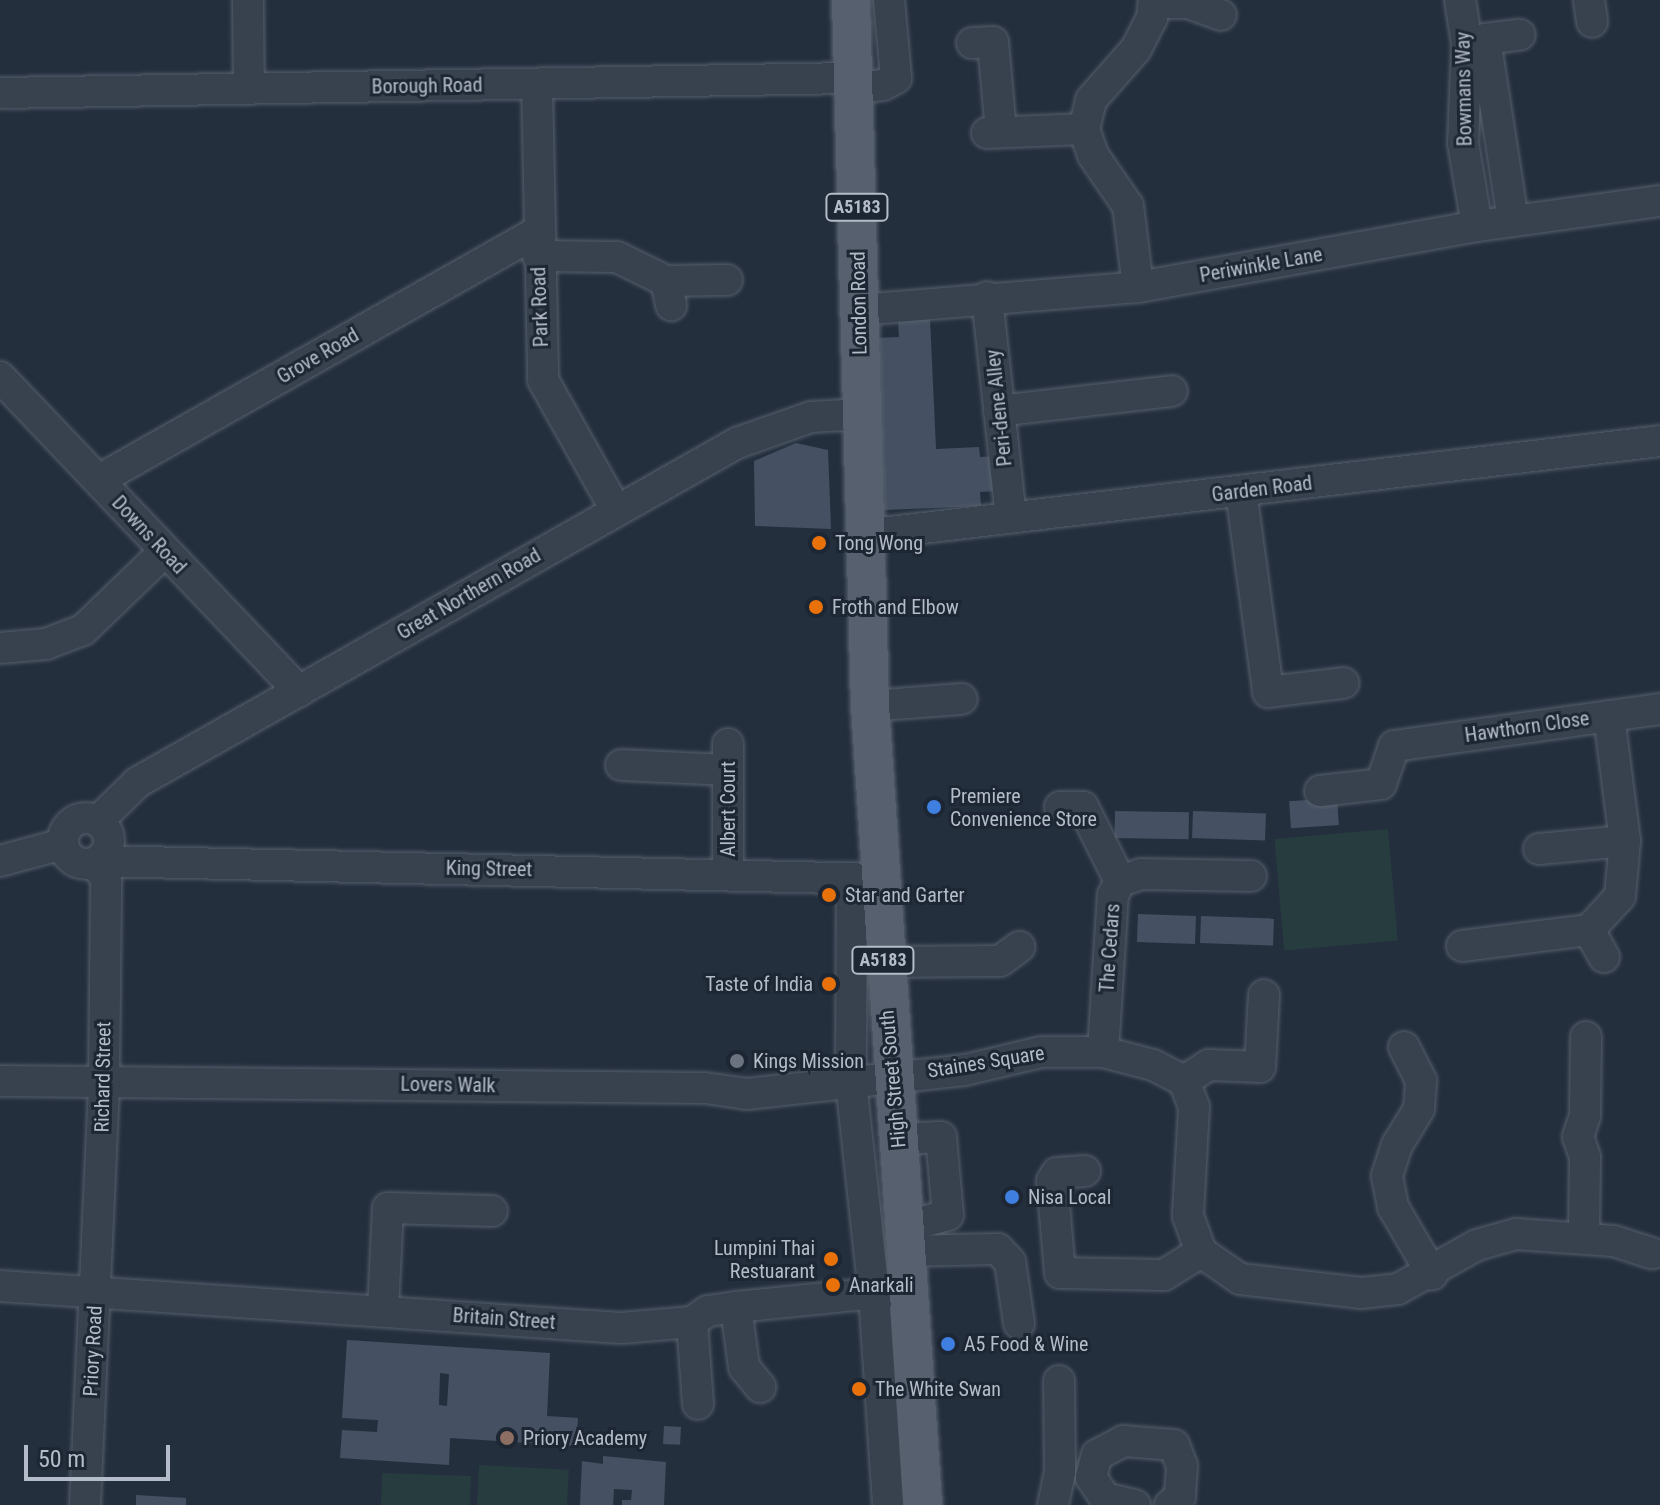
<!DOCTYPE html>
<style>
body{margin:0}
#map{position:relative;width:1660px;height:1505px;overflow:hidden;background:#242f3e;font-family:"Roboto Condensed",sans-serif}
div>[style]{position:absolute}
.green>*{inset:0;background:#263c3f;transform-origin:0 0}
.building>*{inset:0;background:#455162;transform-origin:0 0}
.roads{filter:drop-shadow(0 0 2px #565f6c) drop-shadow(0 0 2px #565f6c)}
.minor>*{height:30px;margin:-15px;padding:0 15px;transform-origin:15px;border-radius:15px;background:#38414e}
.minor>.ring{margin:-15px;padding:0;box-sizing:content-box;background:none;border:30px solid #38414e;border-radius:50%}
.major>*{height:38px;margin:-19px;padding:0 19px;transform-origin:19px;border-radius:19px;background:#56606e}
.dots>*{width:22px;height:22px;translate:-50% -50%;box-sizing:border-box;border:4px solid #1d2633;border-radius:50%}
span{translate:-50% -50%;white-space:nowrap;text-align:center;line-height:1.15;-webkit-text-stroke:6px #1d2633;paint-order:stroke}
.shield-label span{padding:2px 6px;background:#1d2633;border:2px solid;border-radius:6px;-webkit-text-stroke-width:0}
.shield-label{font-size:18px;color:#b4bcc9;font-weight:700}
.street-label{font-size:20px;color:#b4bcc9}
.poi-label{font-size:20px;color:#b4bcc9}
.left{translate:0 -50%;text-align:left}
.right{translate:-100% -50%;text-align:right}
.scale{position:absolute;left:24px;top:1445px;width:146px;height:36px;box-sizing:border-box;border:4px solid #b4bcc9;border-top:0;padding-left:10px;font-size:24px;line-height:28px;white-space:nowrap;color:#b4bcc9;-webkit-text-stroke:6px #1d2633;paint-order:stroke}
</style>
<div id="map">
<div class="green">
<i style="left:1388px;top:829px;width:112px;height:114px;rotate:85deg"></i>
<i style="left:479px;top:1465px;width:90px;height:40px;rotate:3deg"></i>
<i style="left:382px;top:1473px;width:89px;height:32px;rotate:2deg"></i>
</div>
<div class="building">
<i style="clip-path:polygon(930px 319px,936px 449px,979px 447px,980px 457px,997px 456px,998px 491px,980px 492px,981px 506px,884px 510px,876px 338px,899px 337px,898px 321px)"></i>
<i style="clip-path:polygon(796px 443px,828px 450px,831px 529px,755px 526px,754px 461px)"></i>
<i style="left:1337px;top:798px;width:27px;height:48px;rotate:86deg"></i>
<i style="left:1115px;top:811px;width:74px;height:27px;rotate:1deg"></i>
<i style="left:1193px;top:811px;width:73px;height:27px;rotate:2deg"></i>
<i style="left:1138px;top:914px;width:58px;height:28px;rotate:2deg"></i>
<i style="left:1201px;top:916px;width:73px;height:27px;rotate:2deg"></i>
<i style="clip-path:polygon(evenodd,347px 1340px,550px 1353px,547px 1416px,578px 1418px,576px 1446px,450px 1438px,449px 1465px,340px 1458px,342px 1430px,377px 1432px,378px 1420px,342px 1418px,347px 1340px,440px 1373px,449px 1374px,447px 1406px,439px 1405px,440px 1373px)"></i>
<i style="left:664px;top:1426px;width:17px;height:18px;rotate:3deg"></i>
<i style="clip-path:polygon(603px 1456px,666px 1462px,664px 1505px,622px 1505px,622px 1500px,631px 1500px,632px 1490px,614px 1489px,613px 1505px,580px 1505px,582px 1461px,603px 1464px)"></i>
<i style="clip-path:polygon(136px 1495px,186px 1498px,186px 1505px,136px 1505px)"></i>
</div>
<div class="roads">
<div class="minor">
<i style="left:248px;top:0;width:89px;rotate:89.4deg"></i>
<i style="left:1460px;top:0;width:45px;rotate:81deg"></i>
<i style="left:1467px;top:44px;width:99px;rotate:92.3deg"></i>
<i style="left:1463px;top:143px;width:84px;rotate:80.4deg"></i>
<i style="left:1589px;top:0;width:22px;rotate:82deg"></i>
<i style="left:1154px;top:3px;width:34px"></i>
<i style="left:1188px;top:3px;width:35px;rotate:20deg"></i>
<i style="left:972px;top:43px;width:21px;rotate:-3deg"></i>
<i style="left:993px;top:42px;width:90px;rotate:84.9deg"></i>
<i style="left:537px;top:84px;width:296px;rotate:88.8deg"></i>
<i style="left:543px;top:380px;width:149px;rotate:60.7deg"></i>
<i style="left:853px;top:89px;width:30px;rotate:-8deg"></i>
<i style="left:883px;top:85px;width:15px;rotate:-28deg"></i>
<i style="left:896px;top:78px;width:78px;rotate:-95.1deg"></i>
<i style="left:0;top:93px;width:853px;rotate:-1.01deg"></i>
<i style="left:987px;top:133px;width:97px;rotate:-2.4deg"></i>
<i style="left:1513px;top:220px;width:183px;rotate:-98.8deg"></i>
<i style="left:1485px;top:39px;width:35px;rotate:-7deg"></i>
<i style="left:538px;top:256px;width:79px;rotate:0.7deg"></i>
<i style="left:617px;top:257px;width:55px;rotate:26.1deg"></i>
<i style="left:666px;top:281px;width:25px;rotate:78deg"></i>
<i style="left:666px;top:281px;width:61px;rotate:-0.9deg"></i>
<i style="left:1138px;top:287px;width:82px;rotate:-97deg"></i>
<i style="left:1128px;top:206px;width:62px;rotate:-124.5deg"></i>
<i style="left:1093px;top:155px;width:28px;rotate:-109deg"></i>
<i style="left:1084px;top:129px;width:30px;rotate:-76deg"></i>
<i style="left:1091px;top:100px;width:68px;rotate:-48.6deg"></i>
<i style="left:1136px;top:49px;width:35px;rotate:-63deg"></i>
<i style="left:1152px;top:18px;width:18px;rotate:-84deg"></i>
<i style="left:987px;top:297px;width:222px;rotate:83.8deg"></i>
<i style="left:859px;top:310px;width:280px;rotate:-4.7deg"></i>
<i style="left:1138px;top:287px;width:344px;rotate:-10.2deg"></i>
<i style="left:1477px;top:226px;width:185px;rotate:-7.8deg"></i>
<i style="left:0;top:377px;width:434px;rotate:46.4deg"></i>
<i style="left:999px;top:411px;width:174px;rotate:-6.6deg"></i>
<i style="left:102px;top:484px;width:16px;rotate:-47deg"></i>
<i style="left:113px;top:472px;width:487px;rotate:-29.5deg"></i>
<i style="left:1241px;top:491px;width:203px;rotate:82.3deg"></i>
<i style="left:1268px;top:692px;width:76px;rotate:-6.8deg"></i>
<i style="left:864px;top:535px;width:802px;rotate:-6.73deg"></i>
<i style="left:0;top:648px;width:46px;rotate:-5deg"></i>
<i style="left:46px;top:644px;width:40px;rotate:-21deg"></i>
<i style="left:83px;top:630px;width:112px;rotate:-43.9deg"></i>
<i style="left:870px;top:706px;width:92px;rotate:-4.4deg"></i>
<i style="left:621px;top:765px;width:107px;rotate:2.7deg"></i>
<i style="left:1320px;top:791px;width:61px;rotate:-6.5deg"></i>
<i style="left:1381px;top:784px;width:40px;rotate:-71.1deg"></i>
<i style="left:1394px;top:746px;width:269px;rotate:-7.9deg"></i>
<i style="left:1060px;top:807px;width:23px"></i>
<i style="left:1083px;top:807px;width:83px;rotate:63.4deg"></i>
<i class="ring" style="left:63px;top:818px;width:16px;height:16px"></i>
<i style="left:98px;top:821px;width:56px;rotate:-44.3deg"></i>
<i style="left:138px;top:782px;width:688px;rotate:-29.51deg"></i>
<i style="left:737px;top:443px;width:78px;rotate:-19.4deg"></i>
<i style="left:811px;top:417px;width:51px;rotate:-3.4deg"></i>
<i style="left:1539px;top:849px;width:86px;rotate:-5.3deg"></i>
<i style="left:0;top:861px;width:65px;rotate:-15.1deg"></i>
<i style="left:99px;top:861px;width:780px;rotate:1.32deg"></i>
<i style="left:728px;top:874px;width:130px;rotate:-90deg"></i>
<i style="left:852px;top:878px;width:204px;rotate:90.3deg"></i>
<i style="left:851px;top:1082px;width:212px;rotate:83.8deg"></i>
<i style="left:874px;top:1293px;width:212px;rotate:86.2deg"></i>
<i style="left:1589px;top:930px;width:31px;rotate:61deg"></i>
<i style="left:1462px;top:946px;width:128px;rotate:-7.2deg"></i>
<i style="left:1589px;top:930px;width:46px;rotate:-47.6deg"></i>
<i style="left:1620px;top:896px;width:55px;rotate:-84.8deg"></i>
<i style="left:1625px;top:841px;width:126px;rotate:-97.3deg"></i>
<i style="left:883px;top:962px;width:117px;rotate:-0.5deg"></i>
<i style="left:1000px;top:961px;width:24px;rotate:-36deg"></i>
<i style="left:1404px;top:1047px;width:38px;rotate:63deg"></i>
<i style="left:1421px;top:1081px;width:28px;rotate:94deg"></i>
<i style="left:1419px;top:1109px;width:42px;rotate:121.4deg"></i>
<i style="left:1397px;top:1145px;width:33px;rotate:108deg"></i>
<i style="left:1387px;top:1176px;width:32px;rotate:79deg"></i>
<i style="left:1393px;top:1207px;width:78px;rotate:59.8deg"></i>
<i style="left:1103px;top:1052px;width:157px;rotate:-86.4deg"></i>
<i style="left:1113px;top:895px;width:16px;rotate:-63deg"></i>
<i style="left:1120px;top:881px;width:22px;rotate:-18deg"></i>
<i style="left:1141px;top:874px;width:110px;rotate:1deg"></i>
<i style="left:0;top:1081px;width:705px;rotate:0.57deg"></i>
<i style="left:705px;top:1088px;width:42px;rotate:8.1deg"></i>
<i style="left:747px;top:1094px;width:219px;rotate:-6.3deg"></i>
<i style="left:965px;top:1070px;width:79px;rotate:-13.2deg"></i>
<i style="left:1042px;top:1052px;width:61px"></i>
<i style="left:1103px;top:1052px;width:52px;rotate:14.6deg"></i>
<i style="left:1153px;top:1065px;width:35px;rotate:27deg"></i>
<i style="left:1184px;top:1081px;width:28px;rotate:69deg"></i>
<i style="left:1194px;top:1107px;width:109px;rotate:93.2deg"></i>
<i style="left:1188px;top:1216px;width:38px;rotate:70deg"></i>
<i style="left:1201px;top:1252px;width:47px;rotate:34.7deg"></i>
<i style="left:1240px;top:1279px;width:122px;rotate:6.6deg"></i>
<i style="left:1361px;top:1293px;width:37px;rotate:-6deg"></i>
<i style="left:1398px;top:1289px;width:90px;rotate:-29.1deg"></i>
<i style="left:1477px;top:1245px;width:41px;rotate:-15.8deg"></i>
<i style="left:1516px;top:1234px;width:98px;rotate:4.1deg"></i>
<i style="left:1614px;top:1241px;width:40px;rotate:18deg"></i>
<i style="left:1184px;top:1081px;width:30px;rotate:-33deg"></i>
<i style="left:1209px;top:1065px;width:51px;rotate:2.2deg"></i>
<i style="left:1260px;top:1067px;width:72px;rotate:-86.8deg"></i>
<i style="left:898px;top:1139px;width:43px;rotate:-2.7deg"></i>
<i style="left:941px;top:1137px;width:78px;rotate:84.9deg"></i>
<i style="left:948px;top:1215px;width:46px;rotate:164.7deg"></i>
<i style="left:1085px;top:1171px;width:28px;rotate:176deg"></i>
<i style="left:1057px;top:1173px;width:9px;rotate:122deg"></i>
<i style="left:1052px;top:1181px;width:92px;rotate:85deg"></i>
<i style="left:1060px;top:1273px;width:104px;rotate:1.1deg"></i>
<i style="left:1164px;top:1275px;width:44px;rotate:-31.9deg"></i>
<i style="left:1584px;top:1237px;width:80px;rotate:-89.3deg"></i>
<i style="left:1585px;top:1157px;width:21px;rotate:-109deg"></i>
<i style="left:1578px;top:1137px;width:22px;rotate:-72deg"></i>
<i style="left:1585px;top:1116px;width:79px;rotate:-89.3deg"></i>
<i style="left:905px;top:1251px;width:93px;rotate:-1.2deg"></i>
<i style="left:998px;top:1249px;width:18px;rotate:47deg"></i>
<i style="left:1010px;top:1262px;width:62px;rotate:81.6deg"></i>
<i style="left:0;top:1286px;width:622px;rotate:3.87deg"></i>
<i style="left:621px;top:1328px;width:71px;rotate:-4.8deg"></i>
<i style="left:692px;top:1322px;width:19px;rotate:-35deg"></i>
<i style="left:708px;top:1311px;width:28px;rotate:-8deg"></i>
<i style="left:736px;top:1307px;width:172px;rotate:-5.7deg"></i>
<i style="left:736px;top:1307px;width:61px;rotate:82.4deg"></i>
<i style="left:744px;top:1367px;width:26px;rotate:51deg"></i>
<i style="left:383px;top:1310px;width:102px;rotate:-87.2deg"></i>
<i style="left:388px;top:1208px;width:104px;rotate:1.7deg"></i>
<i style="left:692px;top:1322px;width:82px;rotate:85.8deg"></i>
<i style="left:85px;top:1505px;width:424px;rotate:-87.4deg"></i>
<i style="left:104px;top:1081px;width:202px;rotate:-89.4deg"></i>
<i style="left:106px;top:879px;width:19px;rotate:-125deg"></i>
<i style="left:1053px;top:1505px;width:34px;rotate:-78deg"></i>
<i style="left:1060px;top:1472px;width:91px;rotate:-90.6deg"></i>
<i style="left:1135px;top:1505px;width:31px;rotate:-167deg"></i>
<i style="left:1105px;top:1498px;width:25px;rotate:-124deg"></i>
<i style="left:1091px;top:1477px;width:23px;rotate:-75deg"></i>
<i style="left:1097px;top:1455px;width:30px;rotate:-28deg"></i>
<i style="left:1123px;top:1441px;width:51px;rotate:4.5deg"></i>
<i style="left:1174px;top:1445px;width:22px;rotate:69deg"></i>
<i style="left:1182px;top:1466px;width:31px;rotate:94deg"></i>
<i style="left:1180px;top:1497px;width:13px;rotate:141deg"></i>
</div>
<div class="major">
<i style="left:851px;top:0;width:706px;rotate:88.46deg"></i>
<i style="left:870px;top:706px;width:801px;rotate:86.2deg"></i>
</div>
</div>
<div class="dots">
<i style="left:819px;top:543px;background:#e8710a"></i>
<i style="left:816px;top:607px;background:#e8710a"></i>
<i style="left:934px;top:807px;background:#3f7fe0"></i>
<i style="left:829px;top:895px;background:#e8710a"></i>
<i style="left:829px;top:984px;background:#e8710a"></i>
<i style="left:737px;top:1061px;background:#6b7280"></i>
<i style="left:1012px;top:1197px;background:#3f7fe0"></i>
<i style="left:831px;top:1259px;background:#e8710a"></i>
<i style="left:833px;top:1285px;background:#e8710a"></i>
<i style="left:948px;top:1344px;background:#3f7fe0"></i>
<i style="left:859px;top:1389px;background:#e8710a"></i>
<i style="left:507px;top:1438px;background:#8d6e63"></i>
</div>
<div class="shield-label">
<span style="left:857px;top:207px">A5183</span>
<span style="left:883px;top:960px">A5183</span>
</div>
<div class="street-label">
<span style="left:427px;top:86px;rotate:-1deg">Borough Road</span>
<span style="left:1464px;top:89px;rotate:-91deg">Bowmans Way</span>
<span style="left:1261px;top:265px;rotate:-10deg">Periwinkle Lane</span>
<span style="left:859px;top:303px;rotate:-91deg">London Road</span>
<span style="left:540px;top:307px;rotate:-92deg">Park Road</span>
<span style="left:318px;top:356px;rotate:-30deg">Grove Road</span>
<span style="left:999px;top:408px;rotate:-96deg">Peri-dene Alley</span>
<span style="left:1262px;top:489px;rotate:-7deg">Garden Road</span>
<span style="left:149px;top:535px;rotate:47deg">Downs Road</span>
<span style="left:469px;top:594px;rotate:-30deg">Great Northern Road</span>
<span style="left:1527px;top:727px;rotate:-8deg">Hawthorn Close</span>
<span style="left:728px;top:809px;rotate:-90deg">Albert Court</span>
<span style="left:489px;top:869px;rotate:1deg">King Street</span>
<span style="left:1110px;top:948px;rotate:-86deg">The Cedars</span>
<span style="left:986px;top:1062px;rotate:-9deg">Staines Square</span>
<span style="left:103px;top:1077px;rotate:-89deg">Richard Street</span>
<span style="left:893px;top:1079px;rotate:-95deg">High Street South</span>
<span style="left:448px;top:1085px;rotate:1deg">Lovers Walk</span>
<span style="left:504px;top:1319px;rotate:4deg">Britain Street</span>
<span style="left:93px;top:1351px;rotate:-87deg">Priory Road</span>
</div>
<div class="poi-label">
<span class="left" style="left:835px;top:543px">Tong Wong</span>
<span class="left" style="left:832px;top:607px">Froth and Elbow</span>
<span class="left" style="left:950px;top:808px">Premiere<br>Convenience Store</span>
<span class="left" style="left:845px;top:895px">Star and Garter</span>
<span class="right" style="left:813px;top:984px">Taste of India</span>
<span class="left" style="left:753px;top:1061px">Kings Mission</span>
<span class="left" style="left:1028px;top:1197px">Nisa Local</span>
<span class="right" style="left:815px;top:1260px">Lumpini Thai<br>Restuarant</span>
<span class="left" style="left:849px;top:1285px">Anarkali</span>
<span class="left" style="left:964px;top:1344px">A5 Food &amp; Wine</span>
<span class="left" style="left:875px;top:1389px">The White Swan</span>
<span class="left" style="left:523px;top:1438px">Priory Academy</span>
</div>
<div class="scale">50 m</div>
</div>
